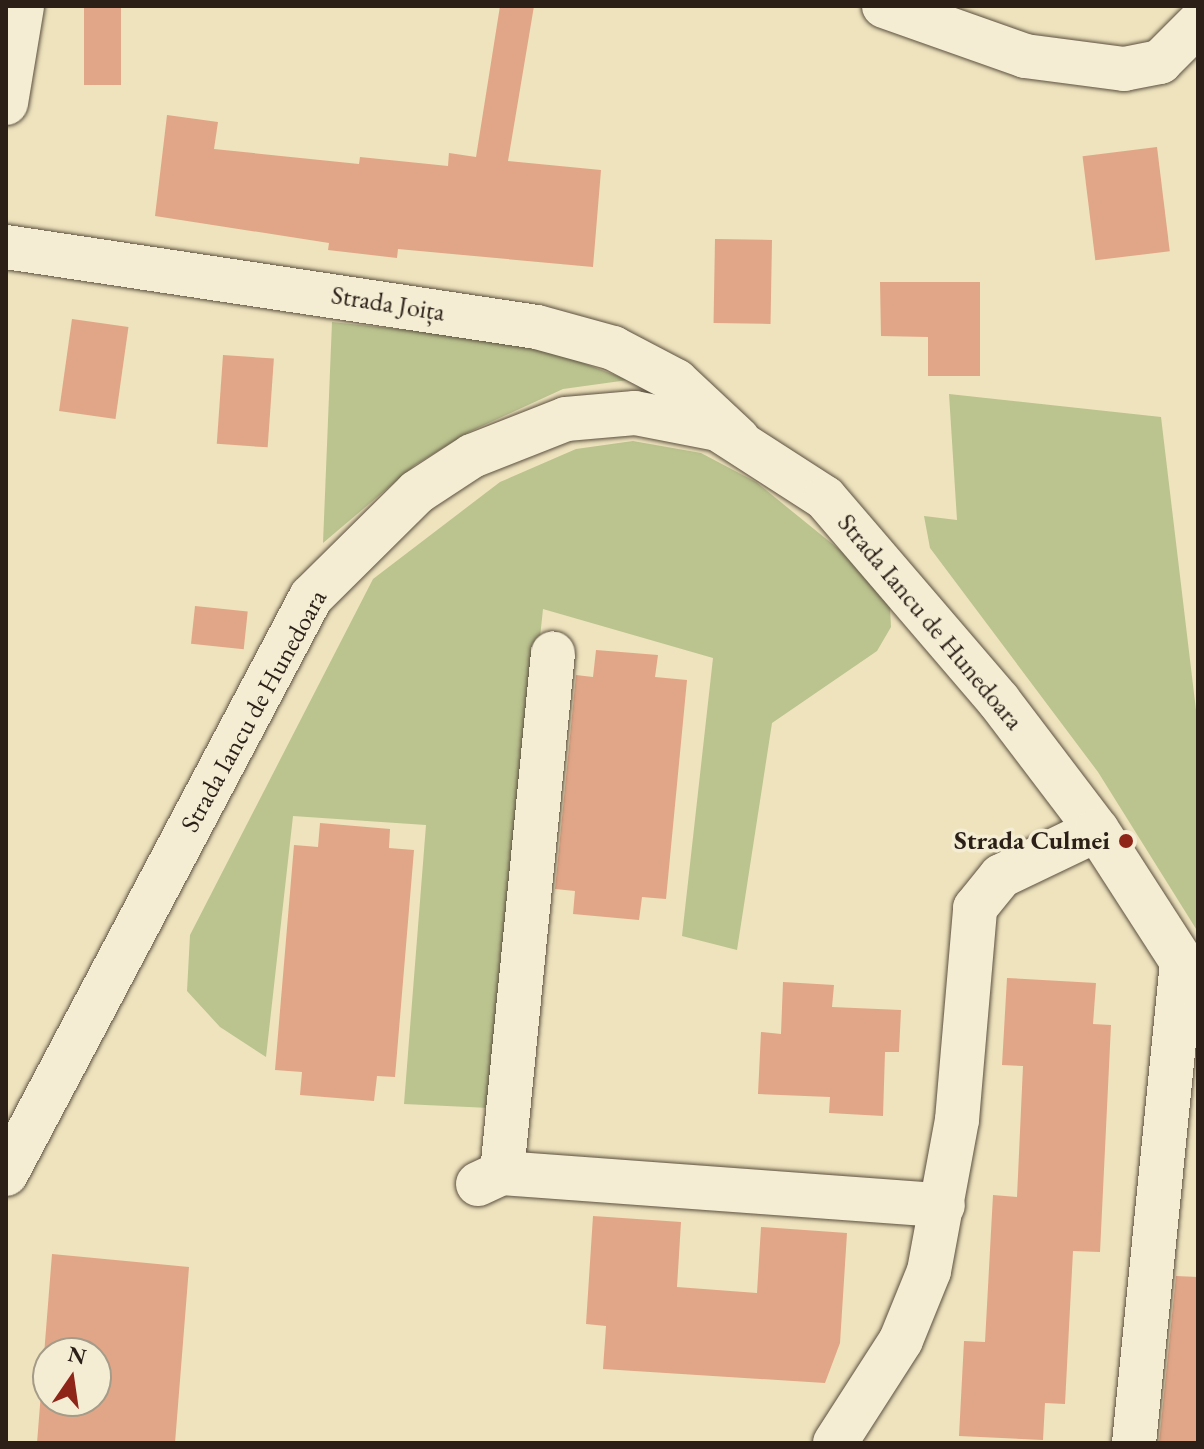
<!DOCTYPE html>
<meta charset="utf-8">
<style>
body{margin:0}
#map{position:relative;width:1204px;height:1449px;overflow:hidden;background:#eee3bd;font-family:"EB Garamond",serif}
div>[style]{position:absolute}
.green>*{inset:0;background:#bbc38f}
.building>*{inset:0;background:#e1a687;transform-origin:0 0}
.roads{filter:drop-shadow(0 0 2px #5c5040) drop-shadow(0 0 2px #5c5040)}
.street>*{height:44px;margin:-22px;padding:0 22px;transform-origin:22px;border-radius:22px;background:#f4edd4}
.secondary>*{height:44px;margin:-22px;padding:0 22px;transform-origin:22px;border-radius:22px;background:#f4edd4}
.dots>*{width:22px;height:22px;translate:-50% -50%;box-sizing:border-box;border:4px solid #f4edd4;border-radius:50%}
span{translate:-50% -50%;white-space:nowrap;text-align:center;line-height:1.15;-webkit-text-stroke:7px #f4edd4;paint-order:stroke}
.street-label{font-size:26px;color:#2b1f17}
.poi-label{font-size:26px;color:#2b1f17;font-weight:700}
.right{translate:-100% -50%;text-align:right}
.frame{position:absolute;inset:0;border:8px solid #2b1f17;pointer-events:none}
.north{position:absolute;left:32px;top:1337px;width:80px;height:80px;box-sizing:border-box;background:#f4edd4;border:2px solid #a49b88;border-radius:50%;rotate:13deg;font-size:22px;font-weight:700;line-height:32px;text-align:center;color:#2b1f17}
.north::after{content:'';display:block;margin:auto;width:28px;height:36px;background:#8f2418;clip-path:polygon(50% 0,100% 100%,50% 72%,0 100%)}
</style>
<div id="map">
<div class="green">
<i style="clip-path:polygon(332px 322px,530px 343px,628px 380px,563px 389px,469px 432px,415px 465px,323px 543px)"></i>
<i style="clip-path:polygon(949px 394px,1161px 417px,1198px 727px,1198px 932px,1098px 772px,930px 548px,924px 516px,957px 520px)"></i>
<i style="clip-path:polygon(633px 441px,701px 453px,756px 482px,883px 585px,890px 607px,891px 627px,877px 651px,772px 723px,737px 950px,682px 936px,713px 658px,543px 609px,490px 1108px,404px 1104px,426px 825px,293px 816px,266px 1057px,220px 1027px,187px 991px,190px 935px,373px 579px,500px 482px,576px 449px)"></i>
</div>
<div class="building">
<i style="left:84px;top:6px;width:37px;height:79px"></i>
<i style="clip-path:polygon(500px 6px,534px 6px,508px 161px,601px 170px,593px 267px,398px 249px,397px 258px,328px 250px,329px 243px,155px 216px,167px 115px,218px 122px,214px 149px,359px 164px,360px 157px,448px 166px,449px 153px,476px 157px)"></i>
<i style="left:1157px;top:147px;width:105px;height:75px;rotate:83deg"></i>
<i style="left:715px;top:239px;width:57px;height:84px;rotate:1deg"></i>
<i style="clip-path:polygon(880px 282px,980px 282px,980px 376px,928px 376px,928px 337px,881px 336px)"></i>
<i style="left:72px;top:319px;width:57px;height:93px;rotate:8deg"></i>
<i style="left:223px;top:355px;width:51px;height:89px;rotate:4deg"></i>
<i style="left:195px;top:606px;width:53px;height:38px;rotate:6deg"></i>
<i style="clip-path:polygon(596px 650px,658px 655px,655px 677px,687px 680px,666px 899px,642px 897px,639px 920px,573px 914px,575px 891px,555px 889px,576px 675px,593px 677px)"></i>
<i style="clip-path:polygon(320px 823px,390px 829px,389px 848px,414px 850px,395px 1077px,377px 1076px,374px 1101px,300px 1095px,302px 1072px,275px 1070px,294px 845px,318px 847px)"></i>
<i style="clip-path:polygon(1007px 978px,1096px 983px,1093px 1024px,1111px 1025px,1100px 1252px,1073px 1251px,1065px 1404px,1045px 1403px,1043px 1440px,959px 1436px,964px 1341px,985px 1342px,993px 1195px,1017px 1197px,1023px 1066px,1002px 1065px)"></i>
<i style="clip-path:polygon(783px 982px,834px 985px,832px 1007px,901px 1010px,899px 1052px,885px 1052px,883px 1116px,829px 1113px,830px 1097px,758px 1094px,761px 1032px,781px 1034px)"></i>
<i style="clip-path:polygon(593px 1216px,681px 1222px,677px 1287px,757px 1293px,761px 1227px,847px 1233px,840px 1343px,825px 1383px,603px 1369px,606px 1326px,586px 1324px)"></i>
<i style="clip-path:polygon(evenodd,52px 1254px,189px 1267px,175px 1443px,37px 1443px,52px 1254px,48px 1353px,96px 1353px,96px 1401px,48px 1401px,48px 1353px)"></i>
<i style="clip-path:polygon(1176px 1276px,1198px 1277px,1198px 1443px,1159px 1443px)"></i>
</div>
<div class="roads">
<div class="street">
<i style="left:884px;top:6px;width:150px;rotate:19.5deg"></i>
<i style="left:1025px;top:56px;width:100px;rotate:7.5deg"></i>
<i style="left:1124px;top:69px;width:37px;rotate:-11deg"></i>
<i style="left:1160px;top:62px;width:54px;rotate:-45deg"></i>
<i style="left:6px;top:103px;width:98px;rotate:-80.6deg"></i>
<i style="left:6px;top:247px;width:537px;rotate:8.57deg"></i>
<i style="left:537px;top:327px;width:79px;rotate:15.4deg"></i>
<i style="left:613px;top:348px;width:71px;rotate:27.6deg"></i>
<i style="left:676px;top:381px;width:85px;rotate:43.1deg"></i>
<i style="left:502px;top:1173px;width:522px;rotate:-84.4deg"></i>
<i style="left:478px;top:1184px;width:26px;rotate:-25deg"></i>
<i style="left:502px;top:1173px;width:442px;rotate:4.2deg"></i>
<i style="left:835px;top:1443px;width:122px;rotate:-57.3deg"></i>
<i style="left:901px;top:1340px;width:74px;rotate:-67.9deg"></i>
<i style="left:929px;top:1271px;width:154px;rotate:-79.5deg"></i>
<i style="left:957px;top:1120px;width:213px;rotate:-85.1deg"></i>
<i style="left:975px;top:908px;width:41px;rotate:-50.9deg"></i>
<i style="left:1001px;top:876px;width:106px;rotate:-25.6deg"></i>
<i style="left:1134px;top:1443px;width:484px;rotate:-84.3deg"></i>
</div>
<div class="secondary">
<i style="left:6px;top:1174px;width:653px;rotate:-62.14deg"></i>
<i style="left:311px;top:597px;width:149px;rotate:-44.7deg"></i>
<i style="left:417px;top:492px;width:66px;rotate:-33.2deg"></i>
<i style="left:472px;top:456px;width:101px;rotate:-21.5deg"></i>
<i style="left:566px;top:419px;width:69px;rotate:-5deg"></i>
<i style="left:635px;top:413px;width:85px;rotate:10.9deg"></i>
<i style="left:718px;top:429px;width:127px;rotate:32.8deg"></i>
<i style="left:825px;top:498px;width:267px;rotate:49.4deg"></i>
<i style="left:999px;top:701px;width:162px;rotate:52.8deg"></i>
<i style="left:1097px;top:830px;width:187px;rotate:57.2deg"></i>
</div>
</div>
<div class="dots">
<i style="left:1126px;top:841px;background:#8f2418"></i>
</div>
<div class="street-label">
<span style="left:388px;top:304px;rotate:9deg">Strada Joița</span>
<span style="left:930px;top:622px;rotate:50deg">Strada Iancu de Hunedoara</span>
<span style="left:254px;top:711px;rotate:-61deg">Strada Iancu de Hunedoara</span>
</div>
<div class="poi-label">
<span class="right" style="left:1110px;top:841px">Strada Culmei</span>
</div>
<div class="frame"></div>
<div class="north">N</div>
</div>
